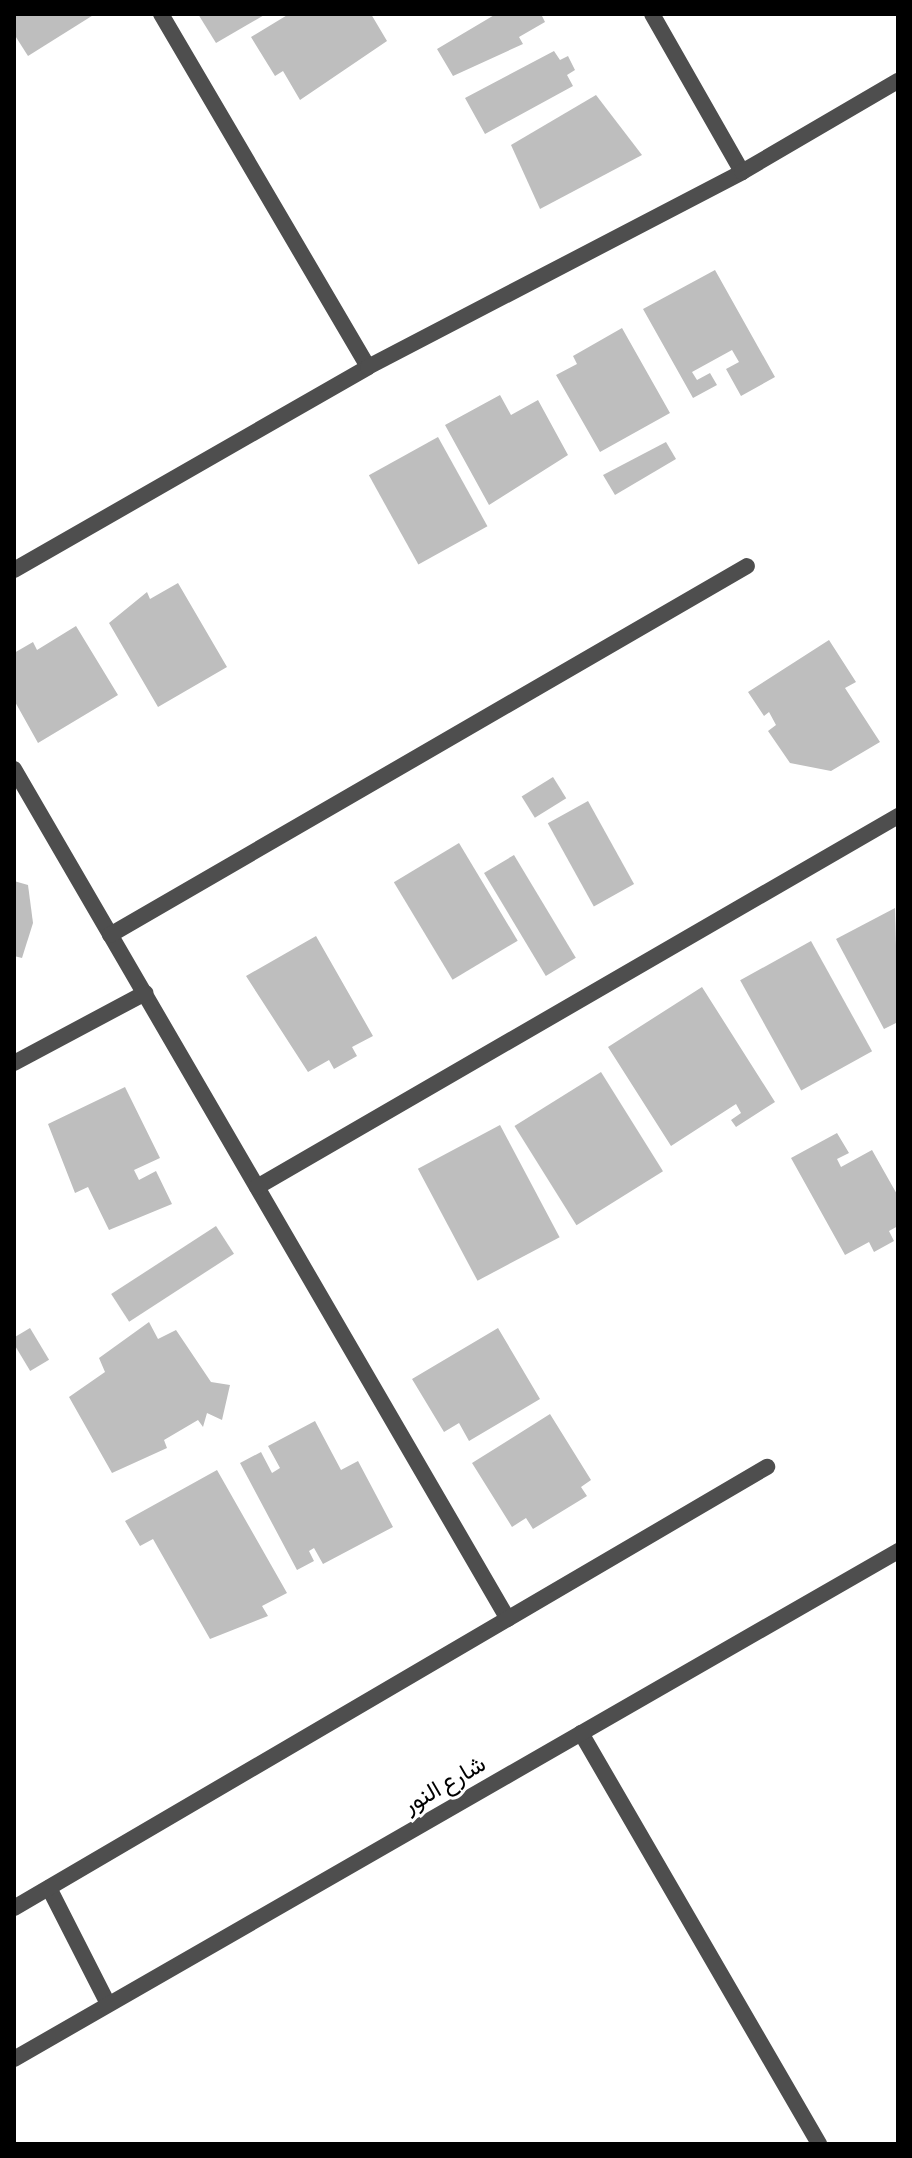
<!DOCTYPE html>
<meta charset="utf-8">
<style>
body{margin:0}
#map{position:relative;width:912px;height:2158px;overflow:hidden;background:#fff;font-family:"Asap Condensed",Vazirmatn,sans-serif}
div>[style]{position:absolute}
.building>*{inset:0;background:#bebebe;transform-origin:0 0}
.minor>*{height:16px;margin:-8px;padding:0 8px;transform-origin:8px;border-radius:8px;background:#4e4e4e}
.tertiary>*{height:16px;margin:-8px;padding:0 8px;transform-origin:8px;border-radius:8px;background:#4e4e4e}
span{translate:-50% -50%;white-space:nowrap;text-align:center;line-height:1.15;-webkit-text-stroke:6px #fff;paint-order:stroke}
.street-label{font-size:24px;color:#000}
.frame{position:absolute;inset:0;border:16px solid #000;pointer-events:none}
</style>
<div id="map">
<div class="building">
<i style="clip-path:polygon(14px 14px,95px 14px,28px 56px,14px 34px)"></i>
<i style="clip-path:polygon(198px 14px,266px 14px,216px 43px)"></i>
<i style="clip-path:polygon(289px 14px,371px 14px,387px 41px,300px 100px,283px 71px,275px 76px,251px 37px)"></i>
<i style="clip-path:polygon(496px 14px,541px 14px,545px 22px,519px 37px,523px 44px,453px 76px,437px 49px)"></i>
<i style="clip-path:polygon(554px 51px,560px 60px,568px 56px,575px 70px,567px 75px,573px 86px,485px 134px,465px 98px)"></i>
<i style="clip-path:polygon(596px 95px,642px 155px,540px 209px,511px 145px)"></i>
<i style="clip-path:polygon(715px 270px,775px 377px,741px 396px,726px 369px,739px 362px,732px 350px,692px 372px,697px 380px,710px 373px,717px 385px,693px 398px,643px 309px)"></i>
<i style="clip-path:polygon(622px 328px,670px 413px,600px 452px,556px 375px,577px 364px,573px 356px)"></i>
<i style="clip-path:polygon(500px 395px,511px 415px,538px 400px,568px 455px,489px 505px,445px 425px)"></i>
<i style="left:438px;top:437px;width:102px;height:79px;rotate:61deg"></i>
<i style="clip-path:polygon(666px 442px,676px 459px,615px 495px,603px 475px)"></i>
<i style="clip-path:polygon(178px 583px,227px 667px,158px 707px,109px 623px,147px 592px,150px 599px)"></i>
<i style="clip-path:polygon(76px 626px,118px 695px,38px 743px,14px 700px,14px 653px,33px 642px,37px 650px)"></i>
<i style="clip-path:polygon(829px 640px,856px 682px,845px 688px,880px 742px,831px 771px,790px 763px,768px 731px,776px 725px,769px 712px,764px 716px,748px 692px)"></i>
<i style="left:553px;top:777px;width:25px;height:37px;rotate:58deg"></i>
<i style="left:588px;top:801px;width:95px;height:46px;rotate:61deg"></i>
<i style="left:459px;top:843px;width:114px;height:76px;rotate:59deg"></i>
<i style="left:514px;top:855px;width:120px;height:35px;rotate:59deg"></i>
<i style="clip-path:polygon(14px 881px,28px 885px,33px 923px,22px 958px,14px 956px)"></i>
<i style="clip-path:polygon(895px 908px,898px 1022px,884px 1029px,836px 939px)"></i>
<i style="clip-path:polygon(316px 936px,373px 1036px,352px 1047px,357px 1056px,334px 1069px,329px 1060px,308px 1072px,246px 976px)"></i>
<i style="left:811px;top:941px;width:126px;height:81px;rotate:61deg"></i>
<i style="clip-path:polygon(702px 987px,775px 1102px,736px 1127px,731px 1120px,741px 1113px,736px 1104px,671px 1146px,608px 1047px)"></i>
<i style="left:601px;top:1072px;width:117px;height:102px;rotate:58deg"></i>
<i style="clip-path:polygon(125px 1087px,160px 1158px,134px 1170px,139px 1180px,156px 1171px,172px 1204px,109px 1230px,88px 1187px,75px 1193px,48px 1124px)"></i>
<i style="left:500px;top:1125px;width:127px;height:93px;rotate:62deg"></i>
<i style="clip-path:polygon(837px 1133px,849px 1153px,837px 1159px,841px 1167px,872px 1150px,898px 1196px,898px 1226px,889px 1231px,894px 1241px,874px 1252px,869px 1242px,845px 1255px,791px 1158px)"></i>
<i style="left:216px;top:1226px;width:33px;height:125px;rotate:57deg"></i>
<i style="clip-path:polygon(149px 1322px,158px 1339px,176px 1330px,211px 1382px,230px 1385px,222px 1420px,207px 1413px,203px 1427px,198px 1420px,164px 1440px,167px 1448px,112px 1473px,69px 1397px,105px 1372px,99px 1358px)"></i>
<i style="left:30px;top:1328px;width:37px;height:22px;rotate:59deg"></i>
<i style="clip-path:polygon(498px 1328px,540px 1399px,469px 1441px,459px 1423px,444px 1432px,412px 1379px)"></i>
<i style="clip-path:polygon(550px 1414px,591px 1480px,581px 1487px,587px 1496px,533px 1529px,526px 1518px,512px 1527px,472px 1463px)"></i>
<i style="clip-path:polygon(315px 1421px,341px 1470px,358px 1461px,393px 1527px,323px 1564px,314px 1548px,309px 1551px,314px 1561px,297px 1570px,240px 1463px,261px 1452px,272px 1473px,280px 1468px,268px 1446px)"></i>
<i style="clip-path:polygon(217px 1470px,287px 1593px,262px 1606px,268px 1616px,210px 1639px,153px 1539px,140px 1546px,125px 1521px)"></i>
</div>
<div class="minor">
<i style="left:161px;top:14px;width:409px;rotate:59.6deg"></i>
<i style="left:652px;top:14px;width:182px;rotate:60.3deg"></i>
<i style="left:14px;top:570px;width:408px;rotate:-29.8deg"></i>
<i style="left:368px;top:367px;width:422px;rotate:-27.5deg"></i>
<i style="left:742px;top:172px;width:181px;rotate:-30.3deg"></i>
<i style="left:14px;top:769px;width:983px;rotate:59.84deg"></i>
<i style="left:110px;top:935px;width:736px;rotate:-30.08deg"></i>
<i style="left:14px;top:1063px;width:149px;rotate:-28.1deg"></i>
<i style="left:257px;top:1187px;width:741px;rotate:-30.06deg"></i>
<i style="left:581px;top:1733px;width:475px;rotate:59.9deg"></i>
<i style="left:49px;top:1888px;width:130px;rotate:63deg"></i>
<i style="left:14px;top:1908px;width:873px;rotate:-30.36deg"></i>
</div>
<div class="tertiary">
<i style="left:14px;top:2059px;width:1020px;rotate:-29.88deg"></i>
</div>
<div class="street-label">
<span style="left:444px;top:1784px;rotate:-30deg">شارع النور</span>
</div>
<div class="frame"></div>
</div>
